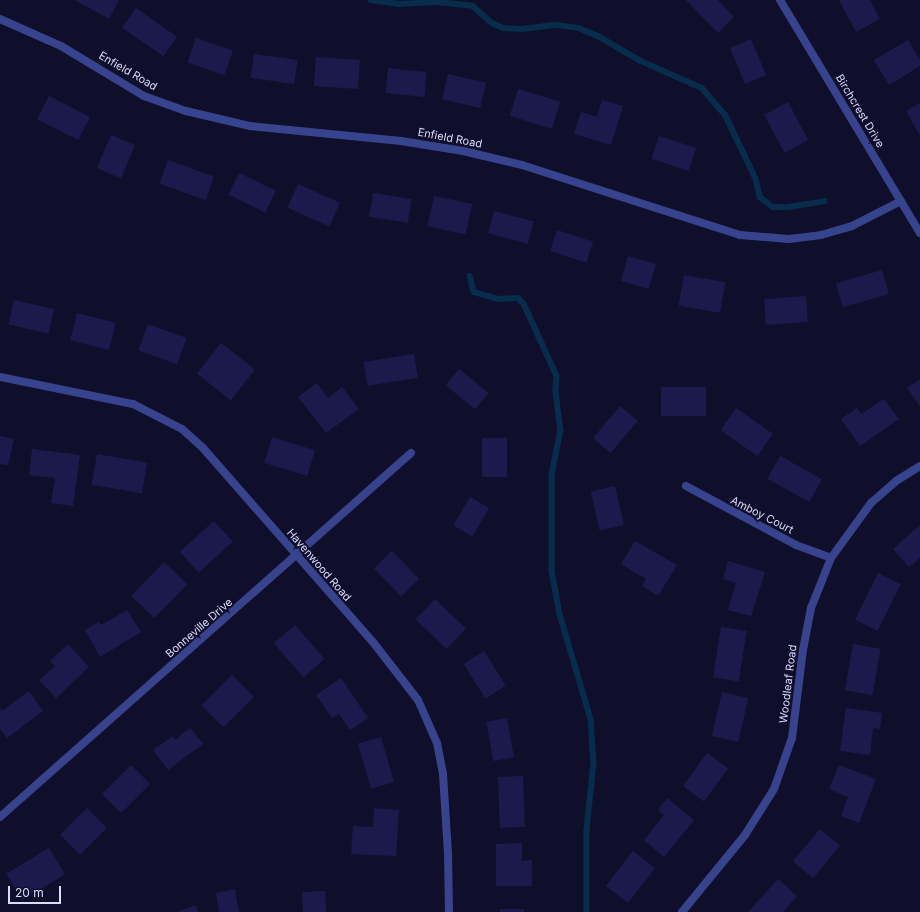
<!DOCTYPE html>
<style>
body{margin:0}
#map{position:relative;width:920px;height:912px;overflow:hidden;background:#100f2b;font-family:Inter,sans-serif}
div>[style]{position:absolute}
.stream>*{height:5.5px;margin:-2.75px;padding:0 2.75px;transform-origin:2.75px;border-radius:2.75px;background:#082c4c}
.building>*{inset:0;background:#1c1a4d;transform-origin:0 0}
.street>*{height:8px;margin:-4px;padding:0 4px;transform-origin:4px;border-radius:4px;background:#38438d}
span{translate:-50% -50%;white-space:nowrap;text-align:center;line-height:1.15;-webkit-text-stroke:4px #100f2b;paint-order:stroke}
.street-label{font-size:11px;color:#dadcff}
.scale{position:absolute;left:8px;top:886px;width:53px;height:18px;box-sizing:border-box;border:2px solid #dadcff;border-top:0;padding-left:5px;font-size:12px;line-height:14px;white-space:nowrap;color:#dadcff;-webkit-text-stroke:3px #100f2b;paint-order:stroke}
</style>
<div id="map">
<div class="stream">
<i style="left:371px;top:0;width:27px;rotate:8deg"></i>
<i style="left:398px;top:4px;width:39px;rotate:-3deg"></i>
<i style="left:437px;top:2px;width:36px;rotate:6deg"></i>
<i style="left:473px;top:6px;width:25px;rotate:42deg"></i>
<i style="left:492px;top:23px;width:12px;rotate:24deg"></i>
<i style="left:503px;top:28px;width:19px;rotate:3deg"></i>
<i style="left:522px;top:29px;width:34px;rotate:-7deg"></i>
<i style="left:556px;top:25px;width:23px;rotate:7deg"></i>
<i style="left:579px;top:28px;width:21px;rotate:23deg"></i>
<i style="left:598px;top:36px;width:48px;rotate:30.3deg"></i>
<i style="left:639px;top:60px;width:69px;rotate:24deg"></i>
<i style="left:702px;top:88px;width:35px;rotate:49deg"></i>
<i style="left:725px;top:114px;width:72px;rotate:64.5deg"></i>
<i style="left:756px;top:179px;width:18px;rotate:77deg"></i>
<i style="left:760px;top:197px;width:16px;rotate:38deg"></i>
<i style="left:773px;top:207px;width:15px"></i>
<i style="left:788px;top:207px;width:37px;rotate:-9deg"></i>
<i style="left:470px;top:276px;width:16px;rotate:76deg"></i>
<i style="left:474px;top:292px;width:25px;rotate:16deg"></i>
<i style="left:498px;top:299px;width:20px;rotate:-3deg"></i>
<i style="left:518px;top:298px;width:8px;rotate:45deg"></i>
<i style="left:524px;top:304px;width:79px;rotate:65.4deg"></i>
<i style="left:557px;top:376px;width:16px;rotate:94deg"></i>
<i style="left:556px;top:392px;width:38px;rotate:83deg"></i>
<i style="left:561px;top:430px;width:46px;rotate:101.3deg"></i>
<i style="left:552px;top:475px;width:96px;rotate:90deg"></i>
<i style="left:552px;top:571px;width:44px;rotate:79.5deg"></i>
<i style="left:560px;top:614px;width:109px;rotate:73.6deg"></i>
<i style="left:591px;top:719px;width:44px;rotate:86.1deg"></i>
<i style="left:594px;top:763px;width:67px;rotate:96deg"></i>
<i style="left:587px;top:830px;width:82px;rotate:90deg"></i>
</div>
<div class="building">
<i style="clip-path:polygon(75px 0,119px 0,109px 19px)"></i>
<i style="clip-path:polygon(686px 0,718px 0,734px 17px,718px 33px)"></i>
<i style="clip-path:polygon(839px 0,870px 0,880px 19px,856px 32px)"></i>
<i style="left:136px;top:8px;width:50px;height:24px;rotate:35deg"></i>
<i style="left:196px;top:38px;width:39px;height:26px;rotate:19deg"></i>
<i style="left:751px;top:39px;width:39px;height:23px;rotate:67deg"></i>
<i style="clip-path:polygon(908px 40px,920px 60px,920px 66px,889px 85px,874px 60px)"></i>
<i style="left:254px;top:54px;width:44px;height:24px;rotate:8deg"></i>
<i style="left:316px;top:57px;width:44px;height:29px;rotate:4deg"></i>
<i style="left:388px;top:68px;width:39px;height:25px;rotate:6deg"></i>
<i style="left:448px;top:74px;width:39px;height:26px;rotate:13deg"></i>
<i style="left:518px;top:89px;width:44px;height:28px;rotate:17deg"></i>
<i style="left:49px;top:96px;width:46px;height:26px;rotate:27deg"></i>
<i style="clip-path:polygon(602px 100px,623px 106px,611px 145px,574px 134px,581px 112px,597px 117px)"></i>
<i style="left:788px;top:102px;width:43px;height:27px;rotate:62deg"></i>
<i style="clip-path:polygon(920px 103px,920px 136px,906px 111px)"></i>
<i style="left:111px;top:135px;width:26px;height:36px;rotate:23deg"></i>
<i style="left:659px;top:136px;width:39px;height:24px;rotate:18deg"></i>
<i style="left:168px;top:160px;width:49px;height:25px;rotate:20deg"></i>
<i style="left:239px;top:173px;width:41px;height:24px;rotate:26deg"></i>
<i style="left:298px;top:184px;width:46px;height:26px;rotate:24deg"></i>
<i style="left:373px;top:193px;width:39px;height:24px;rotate:9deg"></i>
<i style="left:434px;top:196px;width:39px;height:31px;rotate:12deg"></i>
<i style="left:494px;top:211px;width:41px;height:23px;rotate:15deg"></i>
<i style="left:557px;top:230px;width:38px;height:22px;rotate:18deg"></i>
<i style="left:628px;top:256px;width:29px;height:26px;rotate:16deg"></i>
<i style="left:882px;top:270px;width:25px;height:48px;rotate:74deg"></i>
<i style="left:684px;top:275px;width:42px;height:31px;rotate:10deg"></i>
<i style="left:806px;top:296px;width:26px;height:42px;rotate:86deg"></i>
<i style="left:14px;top:300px;width:41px;height:25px;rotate:13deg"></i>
<i style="left:77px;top:313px;width:40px;height:28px;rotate:14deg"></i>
<i style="left:148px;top:324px;width:41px;height:28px;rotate:20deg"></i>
<i style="left:221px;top:343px;width:43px;height:39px;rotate:38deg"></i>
<i style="left:414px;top:354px;width:24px;height:51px;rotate:81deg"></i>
<i style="left:459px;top:369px;width:38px;height:21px;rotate:39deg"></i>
<i style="clip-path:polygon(920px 379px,920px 406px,907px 388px)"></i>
<i style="clip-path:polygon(317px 383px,328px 398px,342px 387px,359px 409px,326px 433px,298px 397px)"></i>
<i style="left:661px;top:387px;width:45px;height:29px"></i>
<i style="clip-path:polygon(884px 399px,899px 419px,860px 446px,841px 419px,857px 408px,861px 414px)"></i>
<i style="left:620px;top:406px;width:23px;height:42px;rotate:40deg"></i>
<i style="left:736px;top:408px;width:45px;height:27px;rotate:35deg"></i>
<i style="clip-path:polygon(0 436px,14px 439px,8px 465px,0 464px)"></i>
<i style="left:272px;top:437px;width:45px;height:27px;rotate:17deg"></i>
<i style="left:482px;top:438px;width:25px;height:39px"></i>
<i style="clip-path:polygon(32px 449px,80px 455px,73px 506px,51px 503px,55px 478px,29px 475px)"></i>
<i style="left:97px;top:454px;width:51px;height:31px;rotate:10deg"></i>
<i style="left:780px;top:456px;width:48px;height:26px;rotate:29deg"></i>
<i style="left:615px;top:486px;width:40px;height:25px;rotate:77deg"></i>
<i style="left:470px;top:497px;width:22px;height:33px;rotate:30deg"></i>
<i style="left:214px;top:521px;width:28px;height:46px;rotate:48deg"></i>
<i style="clip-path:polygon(920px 525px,920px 558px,909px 567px,893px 549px)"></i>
<i style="clip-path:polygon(635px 541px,677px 565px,658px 596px,642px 586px,646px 579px,621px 564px)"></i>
<i style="left:392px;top:551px;width:39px;height:25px;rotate:46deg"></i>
<i style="clip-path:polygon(728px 561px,765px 572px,751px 616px,728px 610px,736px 583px,723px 579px)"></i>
<i style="left:164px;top:562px;width:32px;height:47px;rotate:44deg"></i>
<i style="left:878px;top:573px;width:25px;height:52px;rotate:26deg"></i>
<i style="left:435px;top:599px;width:43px;height:28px;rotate:44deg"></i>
<i style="clip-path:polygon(127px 610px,141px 632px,100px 657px,85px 630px,99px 622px,101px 625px)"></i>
<i style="left:295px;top:625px;width:45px;height:28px;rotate:49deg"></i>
<i style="left:721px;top:627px;width:26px;height:51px;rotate:9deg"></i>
<i style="clip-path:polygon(68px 644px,89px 667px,56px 698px,39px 680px,55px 666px,50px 661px)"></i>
<i style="left:853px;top:644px;width:28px;height:47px;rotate:10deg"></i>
<i style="left:484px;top:651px;width:41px;height:24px;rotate:58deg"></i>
<i style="left:232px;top:675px;width:31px;height:43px;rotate:45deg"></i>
<i style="clip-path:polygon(341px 678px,368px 718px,350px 730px,339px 714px,332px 718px,316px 695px)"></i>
<i style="clip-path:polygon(29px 691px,43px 711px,7px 738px,0 729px,0 707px,2px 711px)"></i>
<i style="left:722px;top:692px;width:27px;height:45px;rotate:13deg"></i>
<i style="clip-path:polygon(846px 708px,882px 713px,880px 729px,873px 728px,870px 755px,840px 751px)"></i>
<i style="left:507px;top:718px;width:40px;height:21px;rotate:80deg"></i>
<i style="clip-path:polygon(190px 728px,203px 744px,168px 770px,153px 750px,173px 736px,175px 740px)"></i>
<i style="left:381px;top:737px;width:47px;height:24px;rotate:74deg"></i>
<i style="left:707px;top:753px;width:26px;height:41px;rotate:36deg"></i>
<i style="left:131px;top:765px;width:27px;height:41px;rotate:45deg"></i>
<i style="clip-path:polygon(839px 765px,876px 779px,859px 823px,841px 816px,848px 797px,829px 789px)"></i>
<i style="left:523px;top:776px;width:51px;height:25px;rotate:88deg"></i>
<i style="clip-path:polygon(667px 798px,694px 820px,664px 857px,644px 840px,664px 815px,658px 810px)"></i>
<i style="left:87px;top:808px;width:28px;height:38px;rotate:45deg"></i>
<i style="clip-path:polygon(374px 808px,399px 810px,396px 856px,351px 854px,353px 826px,373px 827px)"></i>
<i style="left:820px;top:829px;width:26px;height:42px;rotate:40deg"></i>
<i style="clip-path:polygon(522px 843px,522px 861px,532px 860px,532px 886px,496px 886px,496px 844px)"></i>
<i style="left:49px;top:848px;width:31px;height:50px;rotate:59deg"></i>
<i style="left:633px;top:851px;width:28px;height:44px;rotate:38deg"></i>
<i style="clip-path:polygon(778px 879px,797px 896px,783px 912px,748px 912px)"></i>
<i style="clip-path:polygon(235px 889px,239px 912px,219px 912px,216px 893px)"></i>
<i style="left:325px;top:891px;width:21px;height:23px;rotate:87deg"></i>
<i style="clip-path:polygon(196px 905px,198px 912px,178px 912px)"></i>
<i style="left:500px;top:909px;width:24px;height:3px"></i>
</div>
<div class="street">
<i style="left:780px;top:0;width:272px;rotate:59deg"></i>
<i style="left:0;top:19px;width:67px;rotate:23.9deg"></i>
<i style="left:61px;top:46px;width:97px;rotate:31.1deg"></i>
<i style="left:144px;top:96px;width:45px;rotate:19.7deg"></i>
<i style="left:186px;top:111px;width:66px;rotate:13.2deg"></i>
<i style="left:250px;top:126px;width:152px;rotate:5.7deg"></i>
<i style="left:401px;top:141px;width:63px;rotate:9.2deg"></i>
<i style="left:463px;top:151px;width:61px;rotate:13.3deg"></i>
<i style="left:522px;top:165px;width:229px;rotate:17.8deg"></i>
<i style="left:740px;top:235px;width:49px;rotate:4.7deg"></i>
<i style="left:789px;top:239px;width:32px;rotate:-7deg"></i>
<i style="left:821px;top:235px;width:32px;rotate:-16deg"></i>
<i style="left:852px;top:226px;width:55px;rotate:-27deg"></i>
<i style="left:0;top:377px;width:136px;rotate:11.5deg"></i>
<i style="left:133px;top:404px;width:55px;rotate:27deg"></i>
<i style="left:182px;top:429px;width:28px;rotate:42deg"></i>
<i style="left:203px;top:448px;width:258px;rotate:48.8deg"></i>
<i style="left:373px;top:642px;width:73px;rotate:52.2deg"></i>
<i style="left:418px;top:700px;width:47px;rotate:66.2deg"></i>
<i style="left:437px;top:743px;width:32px;rotate:79deg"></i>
<i style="left:443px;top:774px;width:80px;rotate:86.4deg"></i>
<i style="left:448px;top:854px;width:58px;rotate:89deg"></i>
<i style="left:686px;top:486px;width:125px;rotate:28.2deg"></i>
<i style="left:796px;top:545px;width:37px;rotate:20deg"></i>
<i style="left:0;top:817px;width:549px;rotate:-41.53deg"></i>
<i style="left:682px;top:912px;width:99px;rotate:-50.7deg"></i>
<i style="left:745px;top:835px;width:54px;rotate:-57.8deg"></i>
<i style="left:774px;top:789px;width:54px;rotate:-70.6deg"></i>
<i style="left:792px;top:738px;width:89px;rotate:-82.9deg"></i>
<i style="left:803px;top:650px;width:43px;rotate:-79.2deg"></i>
<i style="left:811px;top:608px;width:54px;rotate:-68.2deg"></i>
<i style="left:831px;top:558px;width:68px;rotate:-54deg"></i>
<i style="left:871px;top:503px;width:33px;rotate:-41deg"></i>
<i style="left:896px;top:481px;width:28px;rotate:-32deg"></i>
</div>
<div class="street-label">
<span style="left:128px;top:71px;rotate:30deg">Enfield Road</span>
<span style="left:860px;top:111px;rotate:59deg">Birchcrest Drive</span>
<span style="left:450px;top:138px;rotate:11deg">Enfield Road</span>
<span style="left:762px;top:515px;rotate:27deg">Amboy Court</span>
<span style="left:319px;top:565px;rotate:49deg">Havenwood Road</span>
<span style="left:199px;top:628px;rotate:-41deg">Bonneville Drive</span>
<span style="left:788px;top:684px;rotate:-83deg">Woodleaf Road</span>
</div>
<div class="scale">20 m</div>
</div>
